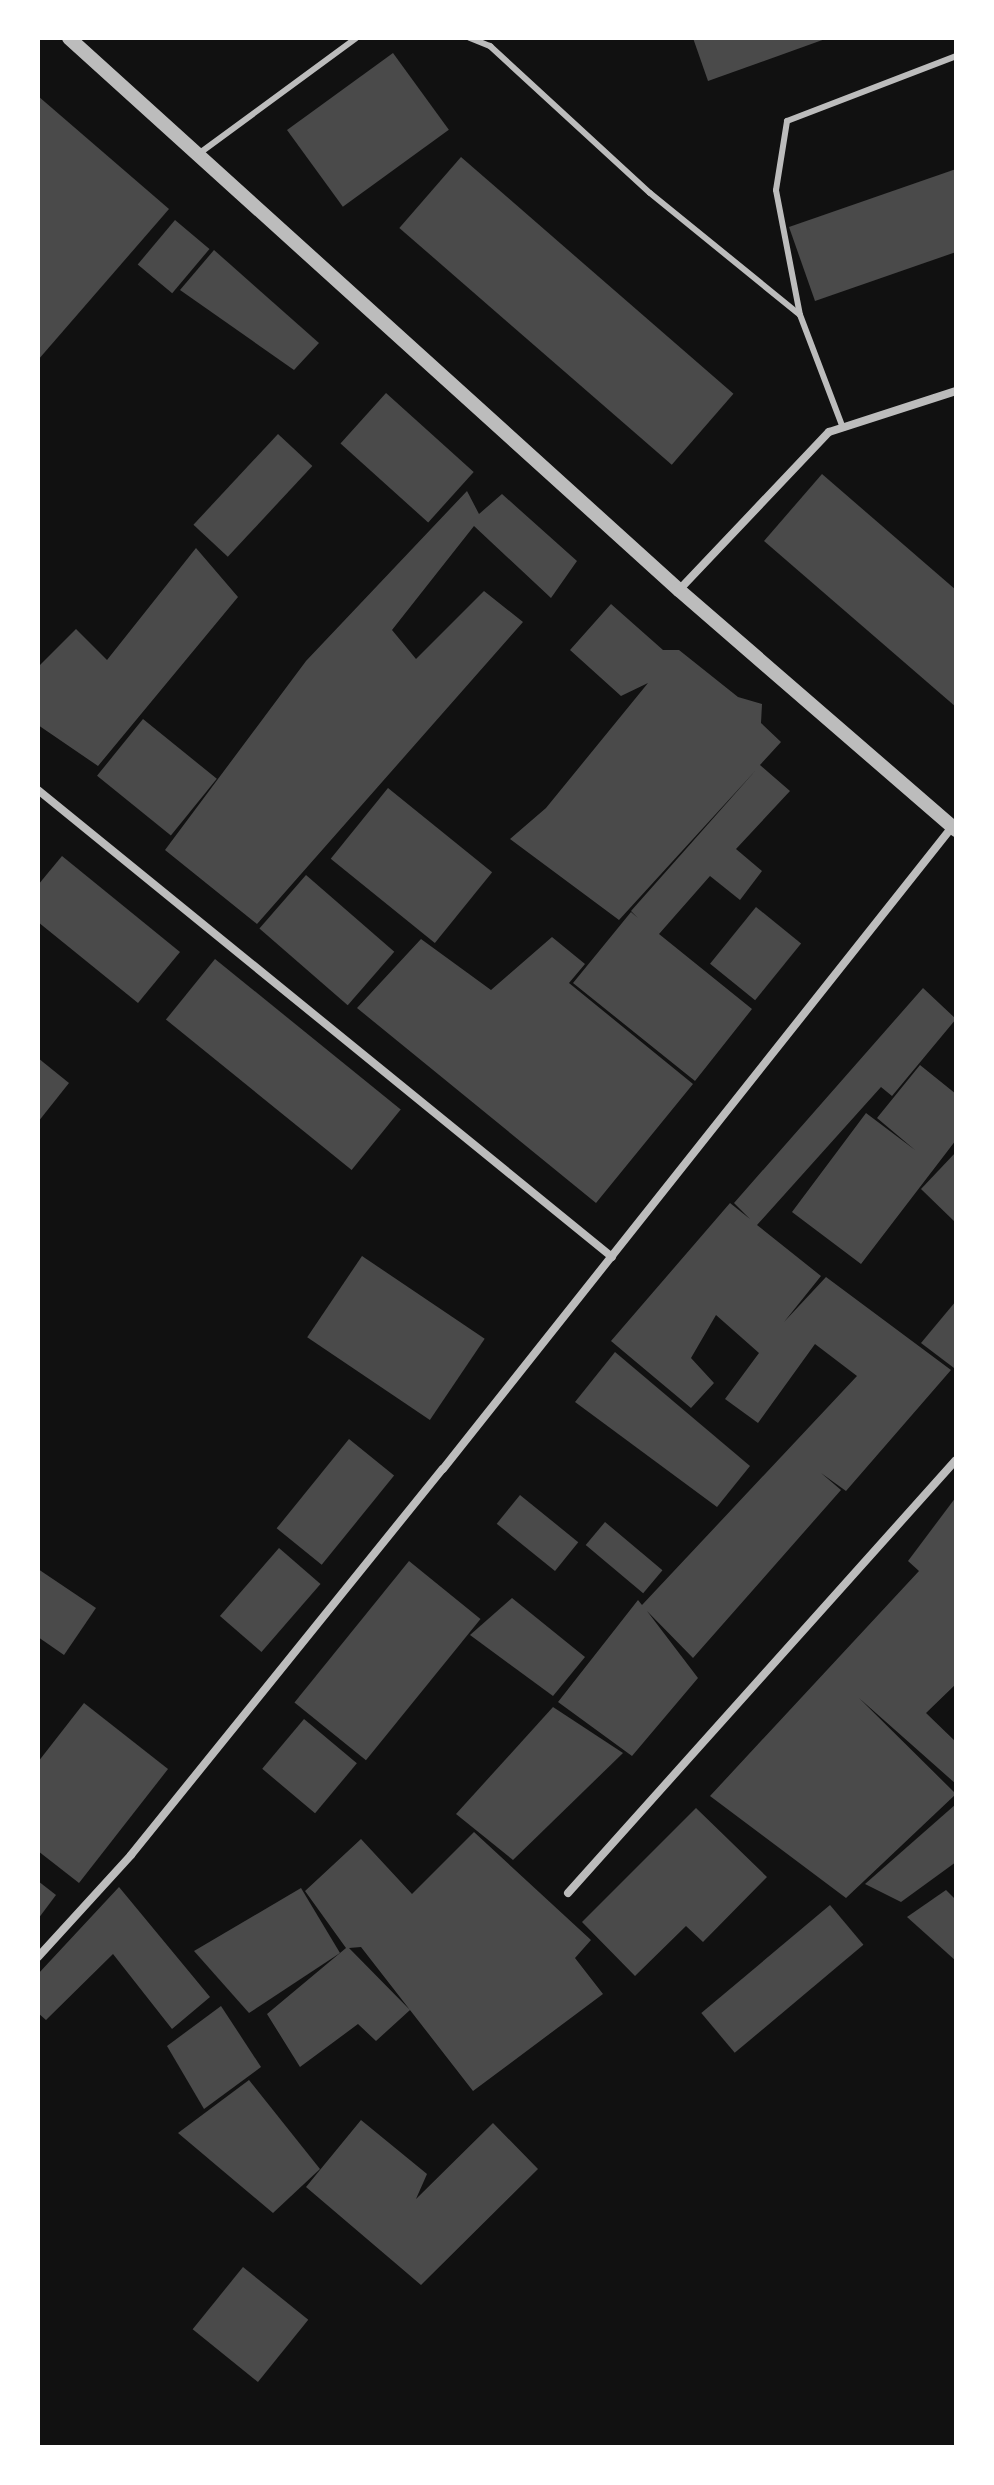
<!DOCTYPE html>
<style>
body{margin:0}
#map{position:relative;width:994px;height:2485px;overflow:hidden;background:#111;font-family:"Source Sans 3",sans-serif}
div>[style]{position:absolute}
.building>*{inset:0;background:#4a4a4a;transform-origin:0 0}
.service>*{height:6px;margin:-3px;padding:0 3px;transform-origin:3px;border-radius:3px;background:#bcbcbc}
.minor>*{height:8px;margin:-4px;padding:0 4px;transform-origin:4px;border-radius:4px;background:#bcbcbc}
.tertiary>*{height:14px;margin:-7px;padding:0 7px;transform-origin:7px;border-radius:7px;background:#bcbcbc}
span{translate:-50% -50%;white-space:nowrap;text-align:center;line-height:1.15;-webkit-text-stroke:8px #fff;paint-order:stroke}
.frame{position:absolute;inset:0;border:40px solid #fff;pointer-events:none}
</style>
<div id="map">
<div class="building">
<i style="clip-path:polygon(693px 38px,828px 38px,708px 81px)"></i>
<i style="left:393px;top:53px;width:95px;height:131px;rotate:54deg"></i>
<i style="clip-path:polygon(38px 96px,169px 209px,38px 360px)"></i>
<i style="left:461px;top:157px;width:361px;height:94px;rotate:41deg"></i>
<i style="clip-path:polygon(956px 169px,956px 252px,815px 301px,789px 227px)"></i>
<i style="left:175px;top:220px;width:45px;height:58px;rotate:40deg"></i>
<i style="clip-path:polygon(214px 250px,319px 343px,294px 370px,180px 290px)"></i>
<i style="left:386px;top:393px;width:118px;height:68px;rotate:42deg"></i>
<i style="left:278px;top:434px;width:47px;height:124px;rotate:43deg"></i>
<i style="clip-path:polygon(822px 474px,956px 590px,956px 707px,764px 541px)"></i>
<i style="clip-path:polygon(467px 491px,479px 514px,502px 494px,577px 561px,551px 598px,474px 526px,392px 630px,416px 659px,484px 591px,523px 622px,257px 924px,165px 850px,306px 661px)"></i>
<i style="clip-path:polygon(196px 548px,238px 597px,98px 766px,38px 725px,38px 667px,76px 629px,107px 660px)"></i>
<i style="clip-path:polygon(611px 604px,663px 650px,679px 650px,738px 697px,762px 704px,761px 723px,781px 742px,760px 765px,790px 791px,736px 849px,762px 871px,740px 900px,710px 876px,659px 934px,752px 1009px,695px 1081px,573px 983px,631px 912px,638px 918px,631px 911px,756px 770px,619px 920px,510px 839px,546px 808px,648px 683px,621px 696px,570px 650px)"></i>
<i style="left:143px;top:719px;width:95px;height:73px;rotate:39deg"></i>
<i style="left:388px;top:788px;width:134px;height:91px;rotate:39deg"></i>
<i style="clip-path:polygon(62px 856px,180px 952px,138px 1003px,38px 922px,38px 885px)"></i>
<i style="left:306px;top:875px;width:117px;height:71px;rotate:41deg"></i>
<i style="left:756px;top:907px;width:58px;height:73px;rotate:39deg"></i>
<i style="clip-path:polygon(552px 937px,585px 964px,569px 983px,693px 1084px,596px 1203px,357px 1008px,421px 939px,491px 990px)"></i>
<i style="left:215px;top:959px;width:239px;height:78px;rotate:39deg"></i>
<i style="clip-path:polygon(923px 988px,956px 1019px,892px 1096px,881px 1087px,757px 1225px,821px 1276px,784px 1322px,826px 1277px,951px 1370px,846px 1491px,821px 1473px,841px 1490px,693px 1658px,647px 1611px,698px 1678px,632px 1756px,558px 1702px,638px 1600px,642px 1605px,857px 1376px,815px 1344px,758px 1423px,725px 1399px,759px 1353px,716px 1315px,691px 1358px,714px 1383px,691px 1408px,611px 1341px,730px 1203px,750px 1219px,734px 1203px)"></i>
<i style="clip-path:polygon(38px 1058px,69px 1083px,38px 1122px)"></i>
<i style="clip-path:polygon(920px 1065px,956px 1094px,956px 1140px,861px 1264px,792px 1212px,866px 1113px,915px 1150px,877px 1118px)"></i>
<i style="clip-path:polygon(956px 1152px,956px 1223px,921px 1189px)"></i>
<i style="left:362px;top:1256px;width:148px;height:98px;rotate:34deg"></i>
<i style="clip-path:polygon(956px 1301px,956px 1366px,954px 1368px,921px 1343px)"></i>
<i style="clip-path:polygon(615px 1352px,750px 1466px,717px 1507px,575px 1402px)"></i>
<i style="left:349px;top:1439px;width:58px;height:115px;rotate:39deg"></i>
<i style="left:520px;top:1495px;width:75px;height:37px;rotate:39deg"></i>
<i style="clip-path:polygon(956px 1497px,956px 1684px,926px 1713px,956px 1742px,956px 1784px,859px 1698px,956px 1794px,846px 1898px,710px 1796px,919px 1571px,908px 1561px)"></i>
<i style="left:605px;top:1522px;width:75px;height:30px;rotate:40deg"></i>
<i style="left:279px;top:1548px;width:55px;height:90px;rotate:41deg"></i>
<i style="left:409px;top:1561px;width:92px;height:182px;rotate:39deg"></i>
<i style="clip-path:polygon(38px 1569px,96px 1608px,64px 1655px,38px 1637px)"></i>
<i style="clip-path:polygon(512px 1598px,585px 1657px,553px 1696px,470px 1635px)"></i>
<i style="clip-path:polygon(84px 1703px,168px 1769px,79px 1883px,38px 1851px,38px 1762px)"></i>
<i style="clip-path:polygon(553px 1707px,623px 1753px,513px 1860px,456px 1814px)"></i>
<i style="left:304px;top:1719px;width:69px;height:65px;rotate:40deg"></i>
<i style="clip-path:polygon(956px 1804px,956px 1862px,901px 1902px,865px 1884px)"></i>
<i style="clip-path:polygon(696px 1808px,767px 1877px,703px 1942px,686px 1926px,635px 1976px,582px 1922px)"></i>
<i style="clip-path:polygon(474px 1832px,591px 1940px,575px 1958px,603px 1994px,473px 2091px,361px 1947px,349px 1948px,410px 2010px,376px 2041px,358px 2024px,300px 2067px,267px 2014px,346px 1948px,305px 1891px,361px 1839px,412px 1894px)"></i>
<i style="clip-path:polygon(38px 1881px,56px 1895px,38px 1919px)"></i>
<i style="clip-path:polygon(119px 1887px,210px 1997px,172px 2029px,113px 1954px,46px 2020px,38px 2013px,38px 1974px)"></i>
<i style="clip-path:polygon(301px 1888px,340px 1953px,249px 2013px,194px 1951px)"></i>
<i style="clip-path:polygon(946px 1890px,956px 1900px,956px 1961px,907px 1917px)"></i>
<i style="left:830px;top:1905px;width:52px;height:168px;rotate:50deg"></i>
<i style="clip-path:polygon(221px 2006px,261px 2067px,204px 2109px,167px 2046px)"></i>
<i style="clip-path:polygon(249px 2080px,320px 2169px,273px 2213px,178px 2133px)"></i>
<i style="clip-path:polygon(361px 2120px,427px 2174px,416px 2199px,493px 2123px,538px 2169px,421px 2285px,306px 2187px)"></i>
<i style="left:243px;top:2267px;width:84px;height:80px;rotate:39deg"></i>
</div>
<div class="service">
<i style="left:470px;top:38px;width:22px;rotate:22deg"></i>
<i style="left:490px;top:46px;width:217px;rotate:42.6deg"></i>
<i style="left:650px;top:193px;width:193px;rotate:39.1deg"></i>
<i style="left:197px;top:155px;width:197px;rotate:-36.3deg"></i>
<i style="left:843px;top:428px;width:121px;rotate:-110.8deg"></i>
<i style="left:800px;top:315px;width:127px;rotate:-100.9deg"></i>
<i style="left:776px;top:190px;width:70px;rotate:-80.9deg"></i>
<i style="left:787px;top:121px;width:181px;rotate:-21deg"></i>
</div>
<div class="minor">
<i style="left:679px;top:590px;width:218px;rotate:-46.5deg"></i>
<i style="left:829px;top:432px;width:133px;rotate:-17.9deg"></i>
<i style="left:38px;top:790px;width:740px;rotate:39.13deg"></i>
<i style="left:568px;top:1893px;width:581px;rotate:-48.14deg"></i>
<i style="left:38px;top:1957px;width:138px;rotate:-47.6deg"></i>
<i style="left:131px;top:1855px;width:496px;rotate:-51.1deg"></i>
<i style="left:443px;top:1469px;width:819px;rotate:-51.59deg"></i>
</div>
<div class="tertiary">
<i style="left:69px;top:38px;width:823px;rotate:42.14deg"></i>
<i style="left:679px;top:590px;width:367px;rotate:40.9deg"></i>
</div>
<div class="frame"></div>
</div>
